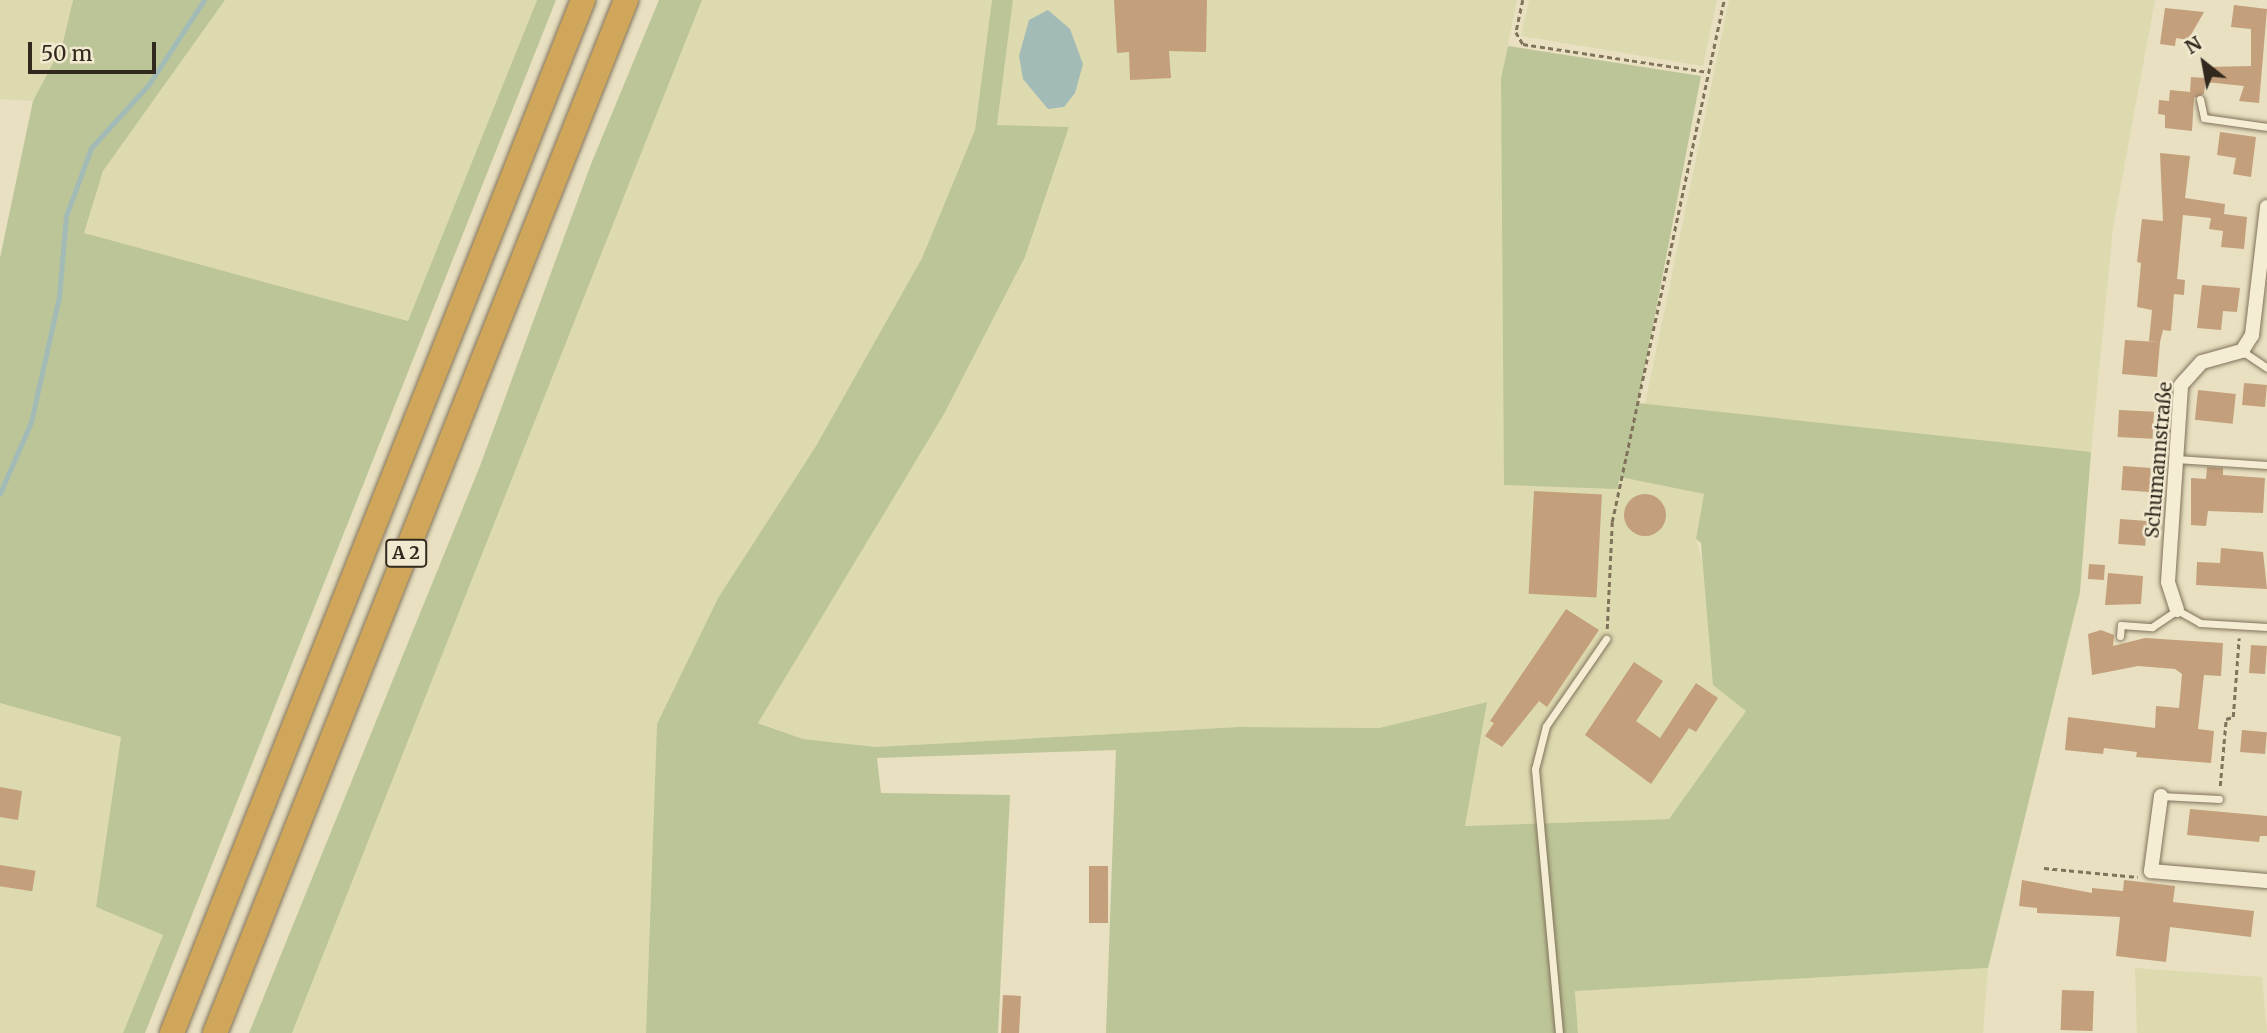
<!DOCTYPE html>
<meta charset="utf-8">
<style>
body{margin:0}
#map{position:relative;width:2267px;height:1033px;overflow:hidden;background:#e8e0c1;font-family:Merriweather,serif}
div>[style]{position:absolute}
.farmland>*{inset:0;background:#dddab0}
.green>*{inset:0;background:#bcc597}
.water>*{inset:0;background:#a3bbb6}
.stream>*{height:5px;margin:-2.5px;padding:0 2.5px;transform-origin:2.5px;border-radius:2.5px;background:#a3bbb6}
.building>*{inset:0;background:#c39f7b;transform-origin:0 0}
.round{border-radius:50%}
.path>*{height:2.5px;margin-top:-1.25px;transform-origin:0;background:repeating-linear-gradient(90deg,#80725b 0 5px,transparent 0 8.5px)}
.roads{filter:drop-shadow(0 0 2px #80725b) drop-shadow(0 0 2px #80725b)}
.lane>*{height:7px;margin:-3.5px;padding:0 3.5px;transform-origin:3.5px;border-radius:3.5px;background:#f4edd3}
.street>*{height:14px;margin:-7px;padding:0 7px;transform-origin:7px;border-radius:7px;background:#f4edd3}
.highway>*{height:24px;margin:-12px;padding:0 12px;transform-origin:12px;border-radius:12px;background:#d0a65a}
span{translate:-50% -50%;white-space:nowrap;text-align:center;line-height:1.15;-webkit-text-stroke:5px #f1ead0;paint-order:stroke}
.shield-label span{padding:2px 5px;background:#f1ead0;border:2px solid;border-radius:5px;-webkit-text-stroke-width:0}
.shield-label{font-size:18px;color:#31291d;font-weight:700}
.street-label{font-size:19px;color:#31291d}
.north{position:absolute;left:2169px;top:28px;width:70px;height:70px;-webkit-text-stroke:5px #f1ead0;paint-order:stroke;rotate:329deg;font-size:19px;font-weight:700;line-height:28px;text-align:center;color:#31291d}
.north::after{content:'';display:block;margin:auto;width:24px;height:32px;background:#31291d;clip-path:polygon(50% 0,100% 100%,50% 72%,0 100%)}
.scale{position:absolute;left:28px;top:42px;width:128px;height:32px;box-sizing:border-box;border:4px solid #31291d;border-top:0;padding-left:9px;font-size:21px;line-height:24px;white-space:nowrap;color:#31291d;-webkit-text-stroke:5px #f1ead0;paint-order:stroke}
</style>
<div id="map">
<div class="farmland">
<i style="clip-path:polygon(0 0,73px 0,62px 46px,33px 101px,0 99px)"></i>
<i style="clip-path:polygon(225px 0,537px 0,408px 321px,83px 233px,103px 171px)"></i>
<i style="clip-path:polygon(702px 0,992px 0,975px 130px,922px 258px,816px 446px,718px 598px,657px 724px,646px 1033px,292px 1033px)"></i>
<i style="clip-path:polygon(1013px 0,1517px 0,1501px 78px,1618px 489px,1620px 477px,1704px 494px,1696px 539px,1746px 711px,1669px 819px,1464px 826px,1486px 702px,1379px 728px,1239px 727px,876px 747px,803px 739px,757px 722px,944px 414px,1025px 257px,1069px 128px,997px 125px)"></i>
<i style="clip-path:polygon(1529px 0,1717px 0,1703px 66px,1521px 36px)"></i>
<i style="clip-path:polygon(1729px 0,2155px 0,2113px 228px,2091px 452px,1645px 404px)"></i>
<i style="clip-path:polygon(0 703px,121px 737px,96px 907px,163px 935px,123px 1033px,0 1033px)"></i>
<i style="clip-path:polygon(1988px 968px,1983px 1033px,1578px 1033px,1575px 991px)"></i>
<i style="clip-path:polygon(2135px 968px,2262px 977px,2267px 1033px,2137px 1033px)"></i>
</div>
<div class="green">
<i style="clip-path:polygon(73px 0,225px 0,103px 171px,84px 233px,408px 321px,537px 0,556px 0,145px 1033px,123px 1033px,163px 935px,96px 907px,121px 737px,0 703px,0 258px,33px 101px,62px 46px)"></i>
<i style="clip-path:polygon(659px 0,702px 0,292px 1033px,249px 1033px,480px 466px,591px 164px)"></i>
<i style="clip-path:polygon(992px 0,1013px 0,997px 125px,1069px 127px,1025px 257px,944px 414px,758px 723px,803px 739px,876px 747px,1239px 727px,1379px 728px,1487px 702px,1465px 826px,1669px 819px,1746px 711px,1713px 685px,1701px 543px,1696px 539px,1704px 494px,1620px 477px,1617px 489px,1504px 485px,1501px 78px,1508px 46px,1701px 76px,1638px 403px,2091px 452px,2080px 592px,1988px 968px,1575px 991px,1578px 1033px,1106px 1033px,1116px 750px,877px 758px,881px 793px,1010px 795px,998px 1033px,646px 1033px,657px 724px,718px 598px,816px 446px,922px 258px,975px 130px)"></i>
</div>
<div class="water">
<i style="clip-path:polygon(1048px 10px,1070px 29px,1083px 64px,1075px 93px,1064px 107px,1048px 109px,1023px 79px,1019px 56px,1029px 20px)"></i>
</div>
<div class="stream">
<i style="left:0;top:493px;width:77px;rotate:-66.4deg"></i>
<i style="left:31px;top:422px;width:128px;rotate:-77.4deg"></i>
<i style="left:59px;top:297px;width:81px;rotate:-85.1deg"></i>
<i style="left:66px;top:216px;width:72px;rotate:-69.8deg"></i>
<i style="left:91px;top:148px;width:86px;rotate:-47.8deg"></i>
<i style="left:149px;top:84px;width:100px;rotate:-56.8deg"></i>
</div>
<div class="building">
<i style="clip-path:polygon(1114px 0,1207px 0,1206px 52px,1169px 51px,1171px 78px,1130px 80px,1129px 52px,1117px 53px)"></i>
<i style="clip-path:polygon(2234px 5px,2267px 9px,2259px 103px,2239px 101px,2244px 86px,2206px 82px,2207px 67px,2251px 66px,2251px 29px,2231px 27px)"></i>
<i style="clip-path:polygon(2165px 8px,2204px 12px,2188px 40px,2176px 38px,2175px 46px,2160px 44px)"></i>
<i style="clip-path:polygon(2191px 77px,2206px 78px,2204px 94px,2194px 98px,2192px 131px,2165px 128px,2165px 115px,2158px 114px,2159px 100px,2169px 101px,2170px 90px,2190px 92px)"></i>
<i style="clip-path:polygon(2220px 132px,2256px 137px,2251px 177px,2233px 174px,2236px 158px,2217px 155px)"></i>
<i style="clip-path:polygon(2160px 153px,2190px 156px,2185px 198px,2225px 204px,2224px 214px,2247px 217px,2244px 249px,2221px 247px,2223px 231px,2209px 229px,2211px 218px,2183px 215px,2177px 279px,2185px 280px,2184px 295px,2174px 294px,2171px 331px,2163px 330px,2160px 342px,2157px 377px,2122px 374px,2125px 340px,2158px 342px,2149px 341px,2152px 310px,2137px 307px,2141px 263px,2137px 262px,2142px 219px,2163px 221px)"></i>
<i style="clip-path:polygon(2202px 285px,2240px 288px,2237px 312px,2223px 311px,2221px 330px,2197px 328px)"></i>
<i style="left:2244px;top:383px;width:23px;height:22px;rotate:5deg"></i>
<i style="left:2198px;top:390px;width:38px;height:30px;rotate:6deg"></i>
<i style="left:2119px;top:410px;width:35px;height:27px;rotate:3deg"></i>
<i style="left:2123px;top:466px;width:28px;height:24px;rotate:4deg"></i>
<i style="clip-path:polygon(2207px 467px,2223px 468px,2223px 475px,2265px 478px,2263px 513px,2208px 511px,2206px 526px,2191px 525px,2191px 478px,2206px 479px)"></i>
<i style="left:1534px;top:491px;width:68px;height:103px;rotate:3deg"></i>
<i class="round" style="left:1624px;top:494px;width:42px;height:42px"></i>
<i style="left:2120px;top:519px;width:27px;height:25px;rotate:4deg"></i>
<i style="clip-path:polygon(2221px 548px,2263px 552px,2267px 589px,2196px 585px,2197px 562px,2220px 563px)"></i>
<i style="left:2089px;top:564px;width:16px;height:15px;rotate:4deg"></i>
<i style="clip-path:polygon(2108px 573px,2143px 576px,2141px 604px,2105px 605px)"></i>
<i style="clip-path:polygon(1566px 609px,1599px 630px,1547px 707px,1539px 701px,1502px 747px,1485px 736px,1494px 723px,1490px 721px)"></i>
<i style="clip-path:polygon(2101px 630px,2114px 635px,2113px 646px,2145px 638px,2223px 643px,2221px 676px,2204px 675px,2198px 729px,2214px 731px,2211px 763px,2136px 757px,2137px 752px,2104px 748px,2103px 754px,2065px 750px,2068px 717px,2155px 728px,2156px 706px,2179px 708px,2182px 674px,2175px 669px,2138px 666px,2092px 675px,2088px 634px)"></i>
<i style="left:2251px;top:645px;width:16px;height:28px;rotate:4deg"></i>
<i style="clip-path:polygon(1634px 662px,1663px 681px,1636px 721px,1660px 738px,1696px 683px,1718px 698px,1696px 732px,1689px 728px,1651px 784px,1585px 735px)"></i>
<i style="left:2242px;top:730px;width:25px;height:22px;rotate:5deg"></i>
<i style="clip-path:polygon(0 787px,22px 791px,18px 820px,0 817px)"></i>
<i style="clip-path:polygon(2190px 809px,2267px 816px,2267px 836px,2260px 836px,2259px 842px,2187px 835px)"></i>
<i style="left:0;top:865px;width:36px;height:21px;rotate:9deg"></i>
<i style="left:1089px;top:866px;width:19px;height:57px"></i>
<i style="clip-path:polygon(2022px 880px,2092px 893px,2092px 888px,2123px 891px,2124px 880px,2175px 886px,2173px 902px,2254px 911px,2251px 937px,2170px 927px,2166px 962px,2116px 956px,2120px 917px,2037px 913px,2037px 908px,2019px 906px)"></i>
<i style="left:2062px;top:990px;width:32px;height:40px;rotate:2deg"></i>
<i style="left:1003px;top:995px;width:18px;height:38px;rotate:3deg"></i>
</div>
<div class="path">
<i style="left:1523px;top:0;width:33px;rotate:102deg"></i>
<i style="left:1516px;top:32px;width:14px;rotate:60deg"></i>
<i style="left:1523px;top:44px;width:188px;rotate:8.6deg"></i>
<i style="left:1607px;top:629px;width:107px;rotate:-87.3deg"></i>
<i style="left:1612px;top:522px;width:534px;rotate:-77.89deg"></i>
<i style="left:2220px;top:786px;width:67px;rotate:-84.9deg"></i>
<i style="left:2226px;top:719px;width:7px;rotate:-16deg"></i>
<i style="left:2233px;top:717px;width:79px;rotate:-85.7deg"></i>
<i style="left:2044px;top:868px;width:94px;rotate:5.5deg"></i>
</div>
<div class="roads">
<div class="lane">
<i style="left:2200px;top:99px;width:19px;rotate:78deg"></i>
<i style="left:2204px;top:118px;width:64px;rotate:8.1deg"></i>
<i style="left:2242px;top:351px;width:30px;rotate:34deg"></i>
<i style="left:2176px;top:459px;width:91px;rotate:3.8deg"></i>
<i style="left:2120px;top:636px;width:11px;rotate:-85deg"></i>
<i style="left:2121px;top:625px;width:31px;rotate:4deg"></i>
<i style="left:2152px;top:627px;width:30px;rotate:-34deg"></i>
<i style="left:2177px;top:610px;width:26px;rotate:29deg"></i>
<i style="left:2200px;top:623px;width:67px;rotate:3.4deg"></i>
<i style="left:2161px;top:796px;width:58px;rotate:3deg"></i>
<i style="left:1559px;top:1033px;width:265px;rotate:-95.2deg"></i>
<i style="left:1535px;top:769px;width:44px;rotate:-75.7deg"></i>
<i style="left:1546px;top:726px;width:106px;rotate:-55.4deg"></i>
</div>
<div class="street">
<i style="left:2177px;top:610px;width:29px;rotate:-108deg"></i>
<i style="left:2168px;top:582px;width:197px;rotate:-86.2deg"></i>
<i style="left:2181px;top:385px;width:31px;rotate:-48deg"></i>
<i style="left:2202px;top:362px;width:41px;rotate:-15.4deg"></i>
<i style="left:2242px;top:351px;width:19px;rotate:-58deg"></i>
<i style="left:2252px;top:335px;width:129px;rotate:-83.3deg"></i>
<i style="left:2161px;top:796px;width:76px;rotate:97.6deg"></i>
<i style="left:2151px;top:871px;width:116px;rotate:4.9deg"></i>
</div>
<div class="highway">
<i style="left:172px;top:1033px;width:1112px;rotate:-68.3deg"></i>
<i style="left:215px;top:1033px;width:1112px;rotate:-68.3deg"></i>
</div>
</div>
<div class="shield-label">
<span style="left:406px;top:553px">A 2</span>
</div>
<div class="street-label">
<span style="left:2159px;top:460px;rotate:-85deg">Schumannstraße</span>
</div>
<div class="north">N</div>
<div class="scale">50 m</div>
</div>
